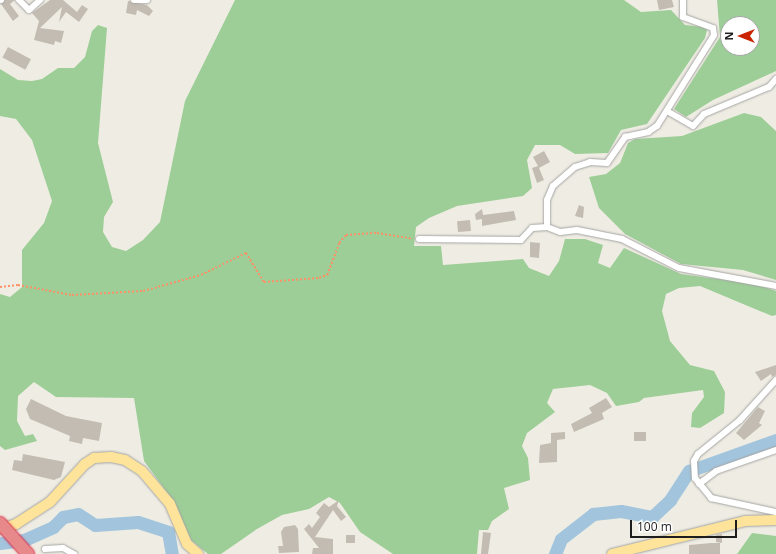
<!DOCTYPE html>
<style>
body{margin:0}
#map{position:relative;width:776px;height:554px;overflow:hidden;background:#efede3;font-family:"Open Sans",sans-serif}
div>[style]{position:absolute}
.forest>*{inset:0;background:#9dce97}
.river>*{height:13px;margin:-6.5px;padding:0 6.5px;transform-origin:6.5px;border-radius:6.5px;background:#a2c5dd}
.building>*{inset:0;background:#c3bcb2;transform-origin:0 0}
.path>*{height:1.5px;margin-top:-0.75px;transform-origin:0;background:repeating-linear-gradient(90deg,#fb9167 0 2px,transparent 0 4px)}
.roads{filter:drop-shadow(0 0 1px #a4a4a4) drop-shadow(0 0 1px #a4a4a4)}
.street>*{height:6px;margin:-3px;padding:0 3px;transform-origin:3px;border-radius:3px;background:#fff}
.primary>*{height:10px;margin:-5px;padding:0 5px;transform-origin:5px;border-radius:5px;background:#fde49a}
.bridges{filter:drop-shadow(0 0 1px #da2240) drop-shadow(0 0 1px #da2240)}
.highway-bridge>*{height:12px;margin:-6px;padding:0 6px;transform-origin:6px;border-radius:6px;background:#e7898a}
span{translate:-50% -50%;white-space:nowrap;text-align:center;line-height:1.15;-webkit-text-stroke:3.5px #fff;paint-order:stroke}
.north{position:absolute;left:720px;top:16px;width:40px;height:40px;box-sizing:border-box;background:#fff;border:1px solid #a5a5a5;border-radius:50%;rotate:270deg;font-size:11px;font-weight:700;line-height:16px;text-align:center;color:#1d1d1d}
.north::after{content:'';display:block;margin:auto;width:14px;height:18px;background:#ca2500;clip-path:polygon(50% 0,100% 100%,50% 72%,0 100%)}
.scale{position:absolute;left:630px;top:520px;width:107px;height:18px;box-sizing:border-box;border:2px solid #1d1d1d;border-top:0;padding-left:5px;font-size:12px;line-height:14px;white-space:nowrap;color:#1d1d1d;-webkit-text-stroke:3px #fff;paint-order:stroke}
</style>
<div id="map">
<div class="forest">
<i style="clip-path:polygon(235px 0,624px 0,641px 12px,671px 10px,685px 25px,703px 27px,707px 30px,705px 38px,647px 124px,621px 130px,608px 153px,575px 154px,560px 145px,535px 145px,527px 160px,532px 188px,523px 196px,457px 206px,429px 218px,416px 227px,414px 246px,441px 246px,443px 265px,523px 259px,529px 268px,549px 276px,559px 261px,565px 239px,585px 239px,603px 245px,598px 263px,610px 268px,624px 248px,681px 274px,755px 284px,776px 291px,776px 315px,772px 316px,700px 286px,679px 288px,666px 294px,662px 311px,670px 341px,690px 365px,714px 371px,725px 392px,724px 413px,700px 428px,691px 427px,692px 413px,704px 397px,703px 390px,644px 398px,639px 402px,616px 406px,607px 393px,590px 385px,553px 389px,547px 403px,555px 412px,527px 433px,522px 446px,528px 458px,530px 480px,504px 488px,509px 509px,492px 521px,488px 530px,479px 530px,477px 554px,393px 554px,360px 532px,340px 503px,329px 497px,309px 509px,282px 515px,257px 529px,221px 554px,208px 554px,191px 540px,174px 502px,144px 461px,134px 398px,56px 397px,34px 382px,18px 396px,17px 421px,25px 436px,33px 434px,37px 441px,5px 450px,0 446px,0 294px,10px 297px,22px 287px,22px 250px,44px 223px,52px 201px,32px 140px,16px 119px,0 116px,0 69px,18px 80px,32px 81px,42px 79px,58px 68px,74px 68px,85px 57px,92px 31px,98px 25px,107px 28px,98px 143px,113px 202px,104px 217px,103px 232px,112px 247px,126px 251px,143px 240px,160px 222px,185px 101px)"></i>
<i style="clip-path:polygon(evenodd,717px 0,776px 0,776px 71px,713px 100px,686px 117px,674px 109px,720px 37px,717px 0,728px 24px,752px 24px,752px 48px,728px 48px,728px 24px)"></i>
<i style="clip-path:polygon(744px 113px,761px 117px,776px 131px,776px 280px,743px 270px,681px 264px,625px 234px,599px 208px,589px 177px,606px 174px,620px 163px,628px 143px,635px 139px,682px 136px)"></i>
<i style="clip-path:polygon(752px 533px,776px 536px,776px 554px,737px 554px)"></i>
</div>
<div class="river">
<i style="left:0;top:543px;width:24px;rotate:-7deg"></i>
<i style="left:24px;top:540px;width:32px;rotate:-24deg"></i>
<i style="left:53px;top:527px;width:14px;rotate:-45deg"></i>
<i style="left:63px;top:517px;width:15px;rotate:-11deg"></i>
<i style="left:78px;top:514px;width:20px;rotate:33deg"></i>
<i style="left:95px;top:525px;width:43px;rotate:-4deg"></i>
<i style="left:138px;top:522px;width:32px;rotate:18deg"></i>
<i style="left:168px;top:532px;width:22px;rotate:80deg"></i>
<i style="left:555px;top:554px;width:16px;rotate:-68deg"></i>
<i style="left:561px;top:539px;width:41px;rotate:-38deg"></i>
<i style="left:593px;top:514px;width:28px;rotate:-6deg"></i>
<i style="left:621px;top:511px;width:32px;rotate:11deg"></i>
<i style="left:652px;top:517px;width:25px;rotate:-43deg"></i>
<i style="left:670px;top:500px;width:35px;rotate:-57deg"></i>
<i style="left:689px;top:471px;width:92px;rotate:-19.6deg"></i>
</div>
<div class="building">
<i style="clip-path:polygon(5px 0,15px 0,10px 4px,19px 16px,13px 21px,1px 4px)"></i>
<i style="clip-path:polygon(50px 0,63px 0,77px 12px,82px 5px,88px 9px,79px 22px,66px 12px,59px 22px,62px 7px,40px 28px,64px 31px,61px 43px,55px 41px,54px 45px,34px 40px,39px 21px,32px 13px)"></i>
<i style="clip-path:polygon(657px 0,672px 0,674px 7px,659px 10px)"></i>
<i style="clip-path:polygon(128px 1px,147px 5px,153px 11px,149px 16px,137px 10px,136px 15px,126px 13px)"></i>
<i style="left:8px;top:47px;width:26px;height:12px;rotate:28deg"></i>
<i style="clip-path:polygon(544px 151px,550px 162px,539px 168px,544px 180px,537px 183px,532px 168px,538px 166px,533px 157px)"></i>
<i style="clip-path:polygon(579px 205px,584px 207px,583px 218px,575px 216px)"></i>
<i style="clip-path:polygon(482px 209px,483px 215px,514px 211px,516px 220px,482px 226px,482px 219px,476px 220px,475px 214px)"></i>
<i style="left:470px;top:220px;width:11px;height:13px;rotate:85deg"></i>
<i style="clip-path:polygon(530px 242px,540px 243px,539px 258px,530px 257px)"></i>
<i style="clip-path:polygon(776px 365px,776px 375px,772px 377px,771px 374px,761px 381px,755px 372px)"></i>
<i style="clip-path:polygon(606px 398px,612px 407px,602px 413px,604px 419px,574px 432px,571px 424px,592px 413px,589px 408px)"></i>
<i style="clip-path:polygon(31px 399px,66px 416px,102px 423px,99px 441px,83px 438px,82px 444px,69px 441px,70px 436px,30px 419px,26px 409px)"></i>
<i style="clip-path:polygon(758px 407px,765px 411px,759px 423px,762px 425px,744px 440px,736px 433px)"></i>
<i style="clip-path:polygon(565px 432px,565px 439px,557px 440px,557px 462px,539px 463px,540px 445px,551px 443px,551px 433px)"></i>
<i style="left:634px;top:432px;width:12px;height:9px"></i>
<i style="clip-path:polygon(23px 454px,65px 462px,61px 477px,54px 480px,12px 470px,14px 460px,22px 461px)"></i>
<i style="clip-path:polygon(339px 500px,337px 506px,346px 517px,341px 521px,333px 510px,315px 537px,333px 539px,333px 554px,312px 554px,313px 548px,319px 548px,304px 529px,309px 524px,312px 528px,320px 517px,316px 513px,324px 503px,329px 507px)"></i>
<i style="clip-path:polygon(295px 525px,298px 529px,299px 552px,279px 553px,278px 546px,283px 546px,281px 532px,284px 527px)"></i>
<i style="clip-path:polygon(483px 532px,491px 533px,488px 554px,481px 554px)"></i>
<i style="clip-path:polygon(722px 534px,722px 543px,716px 542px,716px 535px)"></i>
<i style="left:346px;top:535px;width:9px;height:8px"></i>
<i style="clip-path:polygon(711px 543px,720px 543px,720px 554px,689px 554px,689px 545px)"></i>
</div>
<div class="path">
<i style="left:0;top:287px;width:18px;rotate:-6deg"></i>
<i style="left:18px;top:285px;width:55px;rotate:10.5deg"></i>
<i style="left:72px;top:295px;width:71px;rotate:-3.2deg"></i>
<i style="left:143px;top:291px;width:60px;rotate:-15.4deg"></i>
<i style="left:201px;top:275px;width:50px;rotate:-26.1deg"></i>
<i style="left:246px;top:253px;width:34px;rotate:58deg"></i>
<i style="left:264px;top:282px;width:55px;rotate:-4.2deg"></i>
<i style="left:319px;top:278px;width:9px;rotate:-21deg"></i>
<i style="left:327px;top:275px;width:34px;rotate:-69deg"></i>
<i style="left:339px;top:243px;width:11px;rotate:-49deg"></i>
<i style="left:346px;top:235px;width:31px;rotate:-4deg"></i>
<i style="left:377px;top:233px;width:36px;rotate:9deg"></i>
</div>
<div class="roads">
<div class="street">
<i style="left:0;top:0;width:1px"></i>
<i style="left:19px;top:0;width:14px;rotate:45deg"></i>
<i style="left:29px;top:10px;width:15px;rotate:-42deg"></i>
<i style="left:134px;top:0;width:13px"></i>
<i style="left:667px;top:111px;width:30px;rotate:30deg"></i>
<i style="left:693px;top:126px;width:16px;rotate:-47deg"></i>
<i style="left:704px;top:114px;width:70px;rotate:-22.6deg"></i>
<i style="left:769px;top:87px;width:11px;rotate:-49deg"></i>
<i style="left:547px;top:227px;width:27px;rotate:-90deg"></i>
<i style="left:547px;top:200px;width:15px;rotate:-67deg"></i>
<i style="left:553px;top:186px;width:29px;rotate:-41deg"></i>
<i style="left:575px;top:167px;width:16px;rotate:-18deg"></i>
<i style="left:590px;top:162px;width:17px;rotate:3deg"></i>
<i style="left:607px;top:163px;width:32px;rotate:-55deg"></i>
<i style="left:625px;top:137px;width:24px;rotate:-12deg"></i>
<i style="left:648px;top:132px;width:11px;rotate:-34deg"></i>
<i style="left:657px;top:126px;width:107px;rotate:-57.9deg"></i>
<i style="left:714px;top:35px;width:7px;rotate:-98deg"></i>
<i style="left:713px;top:28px;width:32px;rotate:-160deg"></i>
<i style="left:683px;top:17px;width:17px;rotate:-90deg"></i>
<i style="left:419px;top:239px;width:102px;rotate:0.6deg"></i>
<i style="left:521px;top:240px;width:16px;rotate:-47deg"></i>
<i style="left:532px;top:228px;width:15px;rotate:-4deg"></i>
<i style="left:547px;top:227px;width:14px;rotate:21deg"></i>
<i style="left:560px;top:232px;width:17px;rotate:-7deg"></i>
<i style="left:577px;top:230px;width:46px;rotate:11.3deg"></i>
<i style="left:622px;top:239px;width:64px;rotate:27deg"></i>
<i style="left:679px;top:268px;width:99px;rotate:10.5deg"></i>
<i style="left:776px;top:380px;width:54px;rotate:132deg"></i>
<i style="left:740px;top:420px;width:54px;rotate:141deg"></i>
<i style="left:698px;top:454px;width:8px;rotate:120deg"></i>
<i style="left:694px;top:461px;width:17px;rotate:87deg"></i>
<i style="left:695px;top:478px;width:26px;rotate:51deg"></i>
<i style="left:711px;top:498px;width:66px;rotate:12.2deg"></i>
<i style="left:699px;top:484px;width:21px;rotate:-37deg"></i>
<i style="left:716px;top:471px;width:64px;rotate:-19.3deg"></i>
<i style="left:45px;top:549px;width:18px;rotate:-3deg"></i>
<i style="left:63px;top:548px;width:13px;rotate:29deg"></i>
</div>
<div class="primary">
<i style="left:0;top:529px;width:17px;rotate:-17deg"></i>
<i style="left:16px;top:524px;width:40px;rotate:-32.9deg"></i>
<i style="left:50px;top:502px;width:52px;rotate:-47.4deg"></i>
<i style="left:85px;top:464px;width:11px;rotate:-34deg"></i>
<i style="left:94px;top:458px;width:17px;rotate:-3deg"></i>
<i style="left:111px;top:457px;width:14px;rotate:12deg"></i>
<i style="left:125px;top:460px;width:20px;rotate:33deg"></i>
<i style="left:142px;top:471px;width:43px;rotate:49.7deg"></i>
<i style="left:170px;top:504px;width:43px;rotate:67deg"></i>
<i style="left:187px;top:544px;width:15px;rotate:42deg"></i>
<i style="left:612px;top:554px;width:137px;rotate:-13.9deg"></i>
<i style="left:745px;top:521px;width:31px;rotate:-2deg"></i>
</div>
</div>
<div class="bridges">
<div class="highway-bridge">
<i style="left:0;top:523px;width:42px;rotate:47.9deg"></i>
</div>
</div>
<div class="north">N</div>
<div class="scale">100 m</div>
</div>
